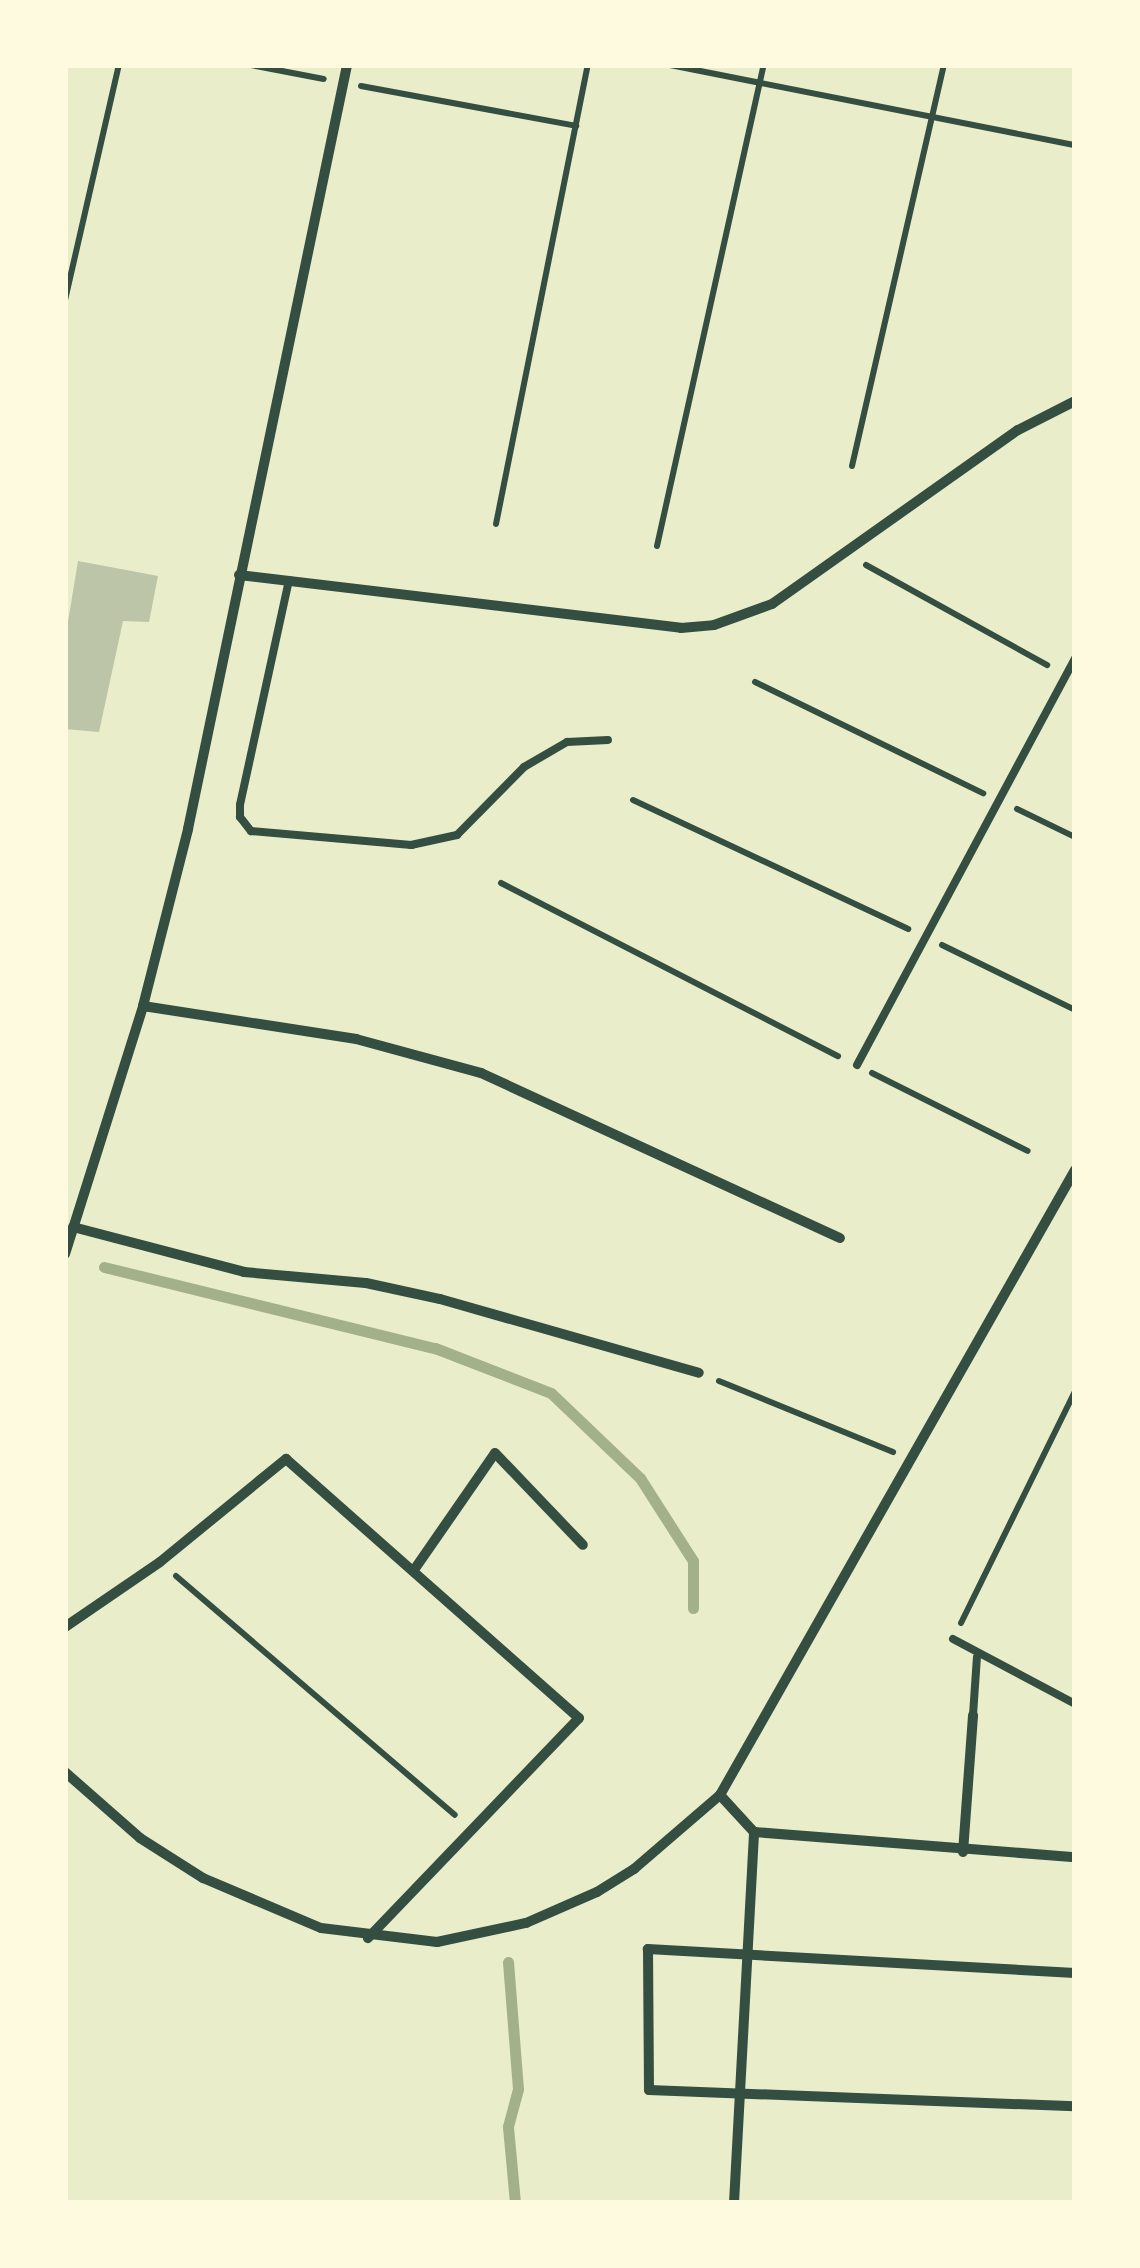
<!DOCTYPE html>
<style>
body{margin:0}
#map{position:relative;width:1140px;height:2268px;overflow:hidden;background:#e9edc9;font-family:Rubik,sans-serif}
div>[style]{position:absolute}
.stream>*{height:11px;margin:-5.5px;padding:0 5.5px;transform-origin:5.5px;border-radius:5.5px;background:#a3b18a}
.building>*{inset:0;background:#bcc5a7}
.path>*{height:6px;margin:-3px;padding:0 3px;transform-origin:3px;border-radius:3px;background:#344e41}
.service>*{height:8px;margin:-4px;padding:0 4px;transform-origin:4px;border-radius:4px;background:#344e41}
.minor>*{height:10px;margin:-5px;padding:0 5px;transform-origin:5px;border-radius:5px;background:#344e41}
span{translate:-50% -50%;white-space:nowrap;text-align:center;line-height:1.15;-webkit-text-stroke:8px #fefae0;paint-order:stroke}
.frame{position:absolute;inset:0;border:68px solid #fefae0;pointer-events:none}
</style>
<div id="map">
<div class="stream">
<i style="left:104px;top:1267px;width:341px;rotate:13.8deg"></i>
<i style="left:435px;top:1348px;width:124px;rotate:21.2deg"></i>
<i style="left:551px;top:1393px;width:123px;rotate:43.7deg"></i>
<i style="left:640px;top:1478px;width:98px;rotate:57.4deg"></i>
<i style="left:693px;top:1561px;width:47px;rotate:90deg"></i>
<i style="left:508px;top:1962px;width:127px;rotate:85.5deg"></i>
<i style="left:518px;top:2089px;width:39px;rotate:105deg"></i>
<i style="left:508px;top:2127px;width:76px;rotate:84.7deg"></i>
</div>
<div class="building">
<i style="clip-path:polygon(78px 561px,158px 576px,149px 622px,123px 621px,99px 732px,65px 729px,65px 640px)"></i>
</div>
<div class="path">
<i style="left:251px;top:65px;width:74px;rotate:10.9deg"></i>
<i style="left:670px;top:65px;width:413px;rotate:11.2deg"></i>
<i style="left:361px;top:86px;width:219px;rotate:10.5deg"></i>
<i style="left:65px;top:300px;width:241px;rotate:-77.1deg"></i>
<i style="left:852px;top:466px;width:411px;rotate:-77.1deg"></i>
<i style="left:496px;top:524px;width:468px;rotate:-78.7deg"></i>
<i style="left:657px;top:546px;width:493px;rotate:-77.5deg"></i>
<i style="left:866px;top:565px;width:207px;rotate:28.9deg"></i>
<i style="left:755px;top:682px;width:254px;rotate:26deg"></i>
<i style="left:633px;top:800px;width:304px;rotate:25.1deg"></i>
<i style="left:1017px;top:809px;width:64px;rotate:25.8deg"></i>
<i style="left:501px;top:883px;width:379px;rotate:27.2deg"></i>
<i style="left:942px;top:945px;width:148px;rotate:26deg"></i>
<i style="left:872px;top:1073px;width:174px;rotate:26.6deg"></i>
<i style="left:719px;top:1381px;width:188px;rotate:22.2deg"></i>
<i style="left:176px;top:1576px;width:367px;rotate:40.6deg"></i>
<i style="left:961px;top:1623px;width:258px;rotate:-63.8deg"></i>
</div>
<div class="service">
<i style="left:289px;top:580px;width:230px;rotate:102.3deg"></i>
<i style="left:240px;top:805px;width:12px;rotate:90deg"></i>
<i style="left:240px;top:817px;width:18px;rotate:52deg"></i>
<i style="left:251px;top:831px;width:161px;rotate:5deg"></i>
<i style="left:411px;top:845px;width:47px;rotate:-12.3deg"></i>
<i style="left:457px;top:835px;width:95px;rotate:-45.4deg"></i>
<i style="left:524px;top:767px;width:50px;rotate:-30.2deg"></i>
<i style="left:567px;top:742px;width:41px;rotate:-2.8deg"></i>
<i style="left:857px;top:1065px;width:462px;rotate:-61.8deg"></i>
<i style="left:953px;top:1639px;width:138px;rotate:28deg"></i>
<i style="left:973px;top:1715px;width:58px;rotate:-86.1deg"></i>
</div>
<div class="minor">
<i style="left:239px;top:575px;width:445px;rotate:6.8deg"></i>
<i style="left:681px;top:628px;width:33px;rotate:-5deg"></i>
<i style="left:714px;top:625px;width:62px;rotate:-19.9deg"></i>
<i style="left:772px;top:604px;width:301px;rotate:-35.3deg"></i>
<i style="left:1018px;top:430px;width:64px;rotate:-27deg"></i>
<i style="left:143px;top:1006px;width:216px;rotate:8.8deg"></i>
<i style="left:356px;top:1039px;width:130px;rotate:15.2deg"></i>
<i style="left:481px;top:1073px;width:395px;rotate:24.7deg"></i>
<i style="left:73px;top:1227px;width:177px;rotate:14.7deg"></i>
<i style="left:244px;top:1272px;width:122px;rotate:5.2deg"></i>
<i style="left:366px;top:1283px;width:76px;rotate:12.2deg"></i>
<i style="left:440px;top:1299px;width:269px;rotate:15.9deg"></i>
<i style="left:65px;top:1254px;width:260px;rotate:-72.5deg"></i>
<i style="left:143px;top:1006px;width:183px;rotate:-75.7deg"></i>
<i style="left:188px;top:829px;width:780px;rotate:-78.24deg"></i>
<i style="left:414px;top:1570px;width:142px;rotate:-55.3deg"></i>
<i style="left:495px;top:1453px;width:127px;rotate:46.3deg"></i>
<i style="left:65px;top:1627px;width:115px;rotate:-34.4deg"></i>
<i style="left:160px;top:1562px;width:163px;rotate:-39.3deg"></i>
<i style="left:286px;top:1459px;width:391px;rotate:41.5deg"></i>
<i style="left:579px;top:1718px;width:305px;rotate:133.8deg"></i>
<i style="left:65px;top:1772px;width:100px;rotate:41.3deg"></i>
<i style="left:140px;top:1838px;width:75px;rotate:32.4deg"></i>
<i style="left:203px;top:1878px;width:128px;rotate:23deg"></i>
<i style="left:321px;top:1928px;width:117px;rotate:6.9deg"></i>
<i style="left:437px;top:1942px;width:91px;rotate:-12.1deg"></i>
<i style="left:526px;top:1923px;width:77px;rotate:-23.6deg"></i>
<i style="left:597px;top:1892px;width:44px;rotate:-31.9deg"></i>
<i style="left:634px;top:1869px;width:113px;rotate:-40.7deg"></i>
<i style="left:720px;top:1795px;width:719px;rotate:-60.4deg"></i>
<i style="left:720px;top:1795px;width:50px;rotate:47.4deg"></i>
<i style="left:754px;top:1832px;width:322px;rotate:4.5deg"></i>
<i style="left:963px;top:1852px;width:137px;rotate:-85.8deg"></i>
<i style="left:1075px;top:1973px;width:428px;rotate:-176.8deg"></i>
<i style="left:648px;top:1949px;width:141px;rotate:89.6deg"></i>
<i style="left:649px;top:2090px;width:426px;rotate:2.2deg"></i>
<i style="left:734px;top:2203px;width:372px;rotate:-86.9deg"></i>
</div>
<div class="frame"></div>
</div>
